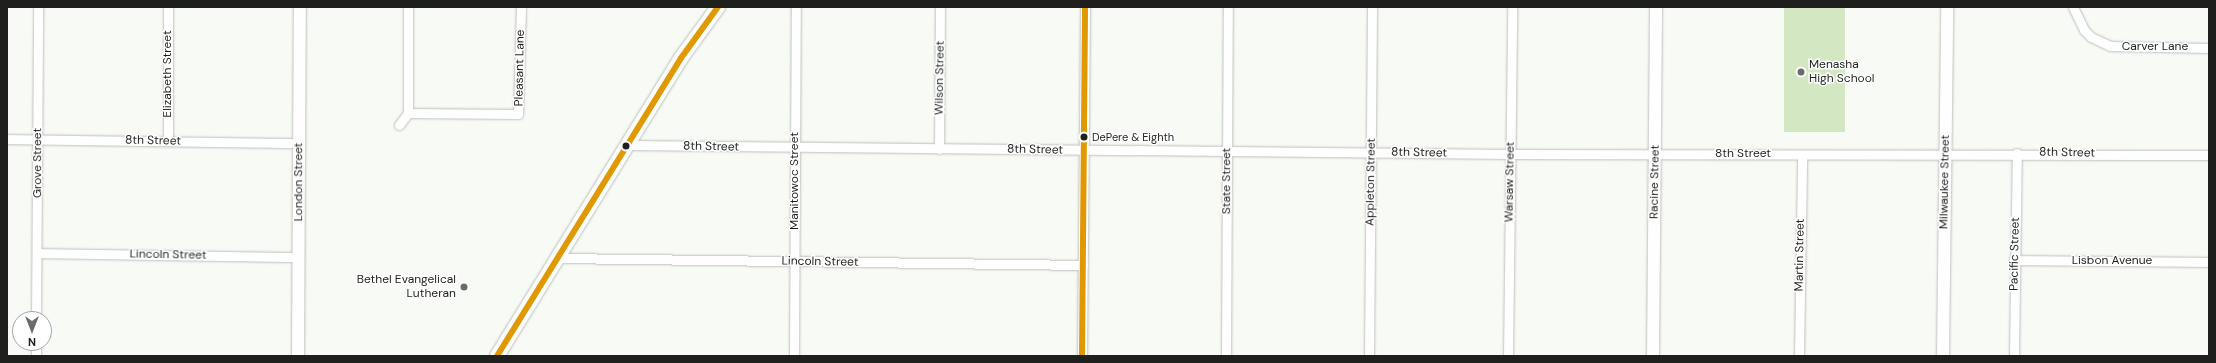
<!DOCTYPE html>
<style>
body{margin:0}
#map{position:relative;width:2216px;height:363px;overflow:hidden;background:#f7faf5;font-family:"DM Sans",sans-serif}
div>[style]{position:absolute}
.green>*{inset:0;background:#d3e7c2;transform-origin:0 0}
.roads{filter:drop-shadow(0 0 1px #bec0bc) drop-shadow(0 0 1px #bec0bc)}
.street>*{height:9px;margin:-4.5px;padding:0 4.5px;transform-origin:4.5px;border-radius:4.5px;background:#fefefe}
.secondary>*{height:12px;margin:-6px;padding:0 6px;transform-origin:6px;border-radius:6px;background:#fefefe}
.primary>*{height:14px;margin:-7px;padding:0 7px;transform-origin:7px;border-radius:7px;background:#fefefe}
.bus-1>*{height:6px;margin:-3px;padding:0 3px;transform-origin:3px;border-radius:3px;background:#e19903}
.dots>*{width:11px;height:11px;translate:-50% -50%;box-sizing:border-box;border:2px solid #fff;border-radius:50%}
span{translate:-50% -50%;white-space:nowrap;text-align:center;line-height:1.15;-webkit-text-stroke:3px #fff;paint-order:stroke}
.bus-label{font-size:11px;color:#1f201e}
.left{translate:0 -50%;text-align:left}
.street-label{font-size:12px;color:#1f201e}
.poi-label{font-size:12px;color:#1f201e}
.right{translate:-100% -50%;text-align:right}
.frame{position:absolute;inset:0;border:8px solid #1f201e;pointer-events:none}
.north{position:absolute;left:12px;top:311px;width:40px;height:40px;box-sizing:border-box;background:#fff;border:1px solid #a5a6a5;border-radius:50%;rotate:180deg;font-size:11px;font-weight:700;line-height:16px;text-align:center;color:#1f201e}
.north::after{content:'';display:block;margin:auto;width:14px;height:18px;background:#6b6c69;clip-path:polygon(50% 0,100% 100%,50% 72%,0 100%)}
</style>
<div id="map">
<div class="green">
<i style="left:1784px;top:7px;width:61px;height:125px"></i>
</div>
<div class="roads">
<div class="street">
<i style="left:168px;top:7px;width:134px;rotate:90deg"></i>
<i style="left:2073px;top:7px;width:25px;rotate:64deg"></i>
<i style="left:2084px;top:30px;width:10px;rotate:45deg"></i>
<i style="left:2091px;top:37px;width:21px;rotate:25deg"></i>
<i style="left:2110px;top:46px;width:99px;rotate:1.2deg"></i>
<i style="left:408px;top:113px;width:110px;rotate:0.5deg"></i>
<i style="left:518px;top:114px;width:107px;rotate:-88.4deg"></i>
<i style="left:399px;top:125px;width:15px;rotate:-53deg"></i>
<i style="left:408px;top:113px;width:106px;rotate:-90deg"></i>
<i style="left:7px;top:139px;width:292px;rotate:0.8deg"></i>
<i style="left:629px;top:145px;width:882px;rotate:0.58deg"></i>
<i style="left:1511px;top:154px;width:698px;rotate:0.08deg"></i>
<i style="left:939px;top:149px;width:142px;rotate:-89.6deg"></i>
<i style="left:37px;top:253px;width:262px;rotate:0.9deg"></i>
<i style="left:558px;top:258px;width:525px;rotate:0.76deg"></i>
<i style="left:2014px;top:260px;width:195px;rotate:0.6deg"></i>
<i style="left:36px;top:319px;width:312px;rotate:-89.6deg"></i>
<i style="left:36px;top:356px;width:13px;rotate:-90deg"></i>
<i style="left:794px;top:356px;width:349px;rotate:-89.7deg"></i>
<i style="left:1082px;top:356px;width:349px;rotate:-89.5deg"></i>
<i style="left:1226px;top:356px;width:349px;rotate:-89.7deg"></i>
<i style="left:1369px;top:356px;width:349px;rotate:-89.5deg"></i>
<i style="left:1508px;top:356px;width:349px;rotate:-89.3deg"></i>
<i style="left:1799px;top:356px;width:201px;rotate:-89.1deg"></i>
<i style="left:2014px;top:356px;width:203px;rotate:-89.2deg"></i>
</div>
<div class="secondary">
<i style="left:298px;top:356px;width:349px;rotate:-89.7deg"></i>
<i style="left:1653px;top:356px;width:349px;rotate:-89.5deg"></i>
<i style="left:1943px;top:356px;width:349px;rotate:-89.3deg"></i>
</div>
<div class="primary">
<i style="left:497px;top:356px;width:350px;rotate:-58.3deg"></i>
<i style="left:681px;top:58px;width:63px;rotate:-54deg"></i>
</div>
</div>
<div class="bus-1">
<i style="left:497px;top:356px;width:350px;rotate:-58.3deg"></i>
<i style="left:681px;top:58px;width:63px;rotate:-54deg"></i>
<i style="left:1082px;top:356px;width:349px;rotate:-89.5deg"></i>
</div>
<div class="dots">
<i style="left:1801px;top:72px;background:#6b6c69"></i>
<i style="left:1084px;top:137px;background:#1f201e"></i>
<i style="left:626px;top:146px;background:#1f201e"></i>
<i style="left:464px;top:287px;background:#6b6c69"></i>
</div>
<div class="bus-label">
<span class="left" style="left:1092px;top:137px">DePere &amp; Eighth</span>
</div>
<div class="street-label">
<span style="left:2155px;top:47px">Carver Lane</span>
<span style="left:520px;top:68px;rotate:-89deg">Pleasant Lane</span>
<span style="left:168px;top:74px;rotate:-90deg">Elizabeth Street</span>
<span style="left:940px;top:78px;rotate:-89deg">Wilson Street</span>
<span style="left:153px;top:141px;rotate:1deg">8th Street</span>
<span style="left:711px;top:147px;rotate:1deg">8th Street</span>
<span style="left:1035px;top:150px;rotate:1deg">8th Street</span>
<span style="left:1419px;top:153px;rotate:1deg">8th Street</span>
<span style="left:2067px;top:153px;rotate:1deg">8th Street</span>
<span style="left:1743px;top:154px">8th Street</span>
<span style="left:38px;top:163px;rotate:-90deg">Grove Street</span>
<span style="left:795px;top:181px;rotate:-90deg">Manitowoc Street</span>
<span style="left:1227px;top:181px;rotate:-90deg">State Street</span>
<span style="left:299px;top:182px;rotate:-90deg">London Street</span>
<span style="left:1371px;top:182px;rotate:-89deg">Appleton Street</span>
<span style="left:1510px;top:182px;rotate:-89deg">Warsaw Street</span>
<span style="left:1655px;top:182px;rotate:-89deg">Racine Street</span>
<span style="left:1945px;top:182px;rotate:-89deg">Milwaukee Street</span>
<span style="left:2015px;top:254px;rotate:-89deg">Pacific Street</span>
<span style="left:168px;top:255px;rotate:1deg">Lincoln Street</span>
<span style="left:1800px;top:255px;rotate:-89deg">Martin Street</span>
<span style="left:2112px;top:261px">Lisbon Avenue</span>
<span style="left:820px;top:262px;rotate:1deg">Lincoln Street</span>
</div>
<div class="poi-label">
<span class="left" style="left:1809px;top:72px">Menasha<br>High School</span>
<span class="right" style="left:456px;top:287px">Bethel Evangelical<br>Lutheran</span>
</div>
<div class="frame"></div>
<div class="north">N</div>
</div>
